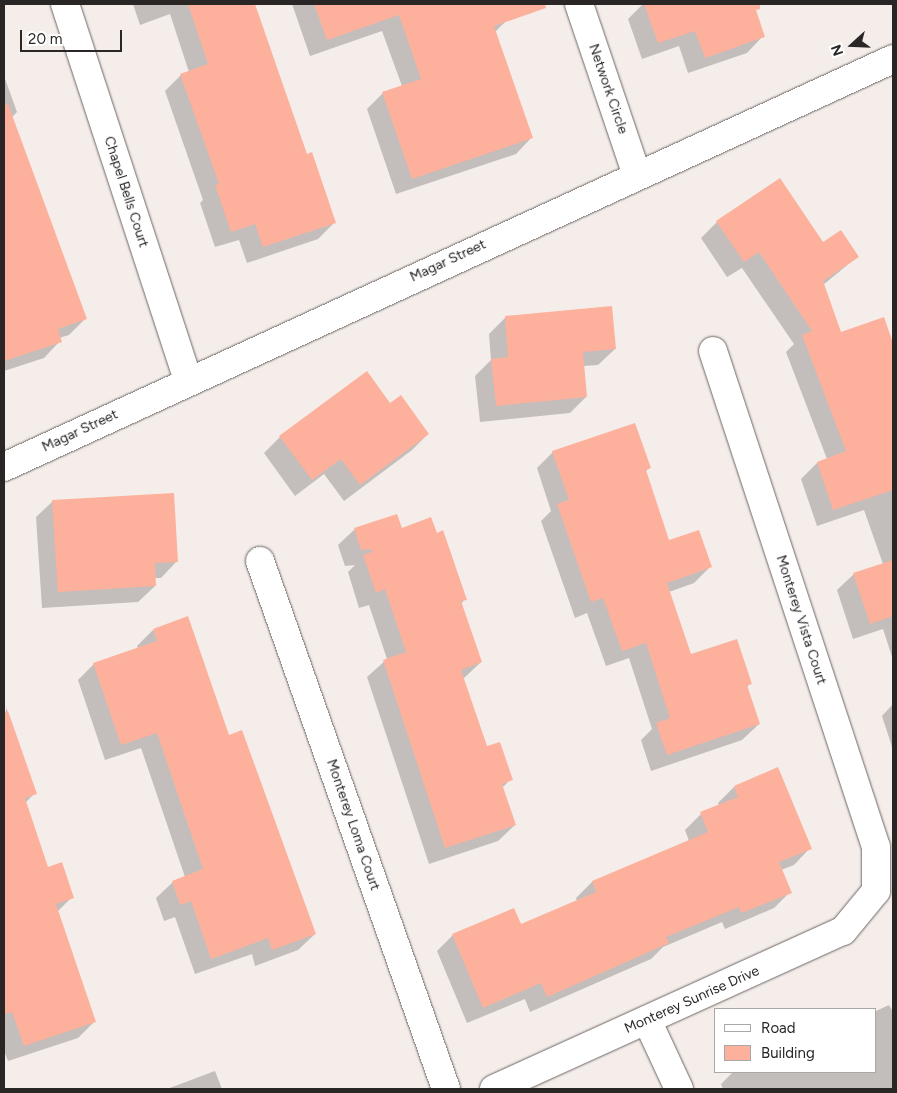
<!DOCTYPE html>
<style>
body{margin:0}
#map{position:relative;width:897px;height:1093px;overflow:hidden;background:#f4edea;font-family:Figtree,sans-serif}
div>[style]{position:absolute}
.shadow>*{inset:0;background:#0003}
.building>*{inset:0;background:#fdb19c}
.roads{filter:drop-shadow(0 0 1px #6c6664) drop-shadow(0 0 1px #6c6664)}
.minor>*{height:28px;margin:-14px;padding:0 14px;transform-origin:14px;border-radius:14px;background:#fff}
span{translate:-50% -50%;white-space:nowrap;text-align:center;line-height:1.15;-webkit-text-stroke:4px #fff;paint-order:stroke}
.street-label{font-size:14px;color:#292625}
.frame{position:absolute;inset:0;border:5px solid #292625;pointer-events:none}
.legend{position:absolute;left:714px;top:1008px;width:162px;height:65px;box-sizing:border-box;background:#fff;border:1px solid #a9a8a8;margin:0;padding:6px 9px;list-style:none;font-size:15px;color:#292625}
.legend li{display:flex;align-items:center;gap:10px;height:25px}
.legend b{width:25px;border:1px solid #a9a8a8}
.north{position:absolute;left:827px;top:20px;width:50px;height:50px;-webkit-text-stroke:4px #fff;paint-order:stroke;rotate:250deg;font-size:14px;font-weight:700;line-height:20px;text-align:center;color:#292625}
.north::after{content:'';display:block;margin:auto;width:18px;height:22px;background:#292625;clip-path:polygon(50% 0,100% 100%,50% 72%,0 100%)}
.scale{position:absolute;left:20px;top:30px;width:102px;height:22px;box-sizing:border-box;border:2px solid #292625;border-top:0;padding-left:6px;font-size:15px;line-height:18px;white-space:nowrap;color:#292625;-webkit-text-stroke:4px #fff;paint-order:stroke}
</style>
<div id="map">
<div class="shadow">
<i style="clip-path:polygon(133px 4px,253px 4px,306px 156px,335px 222px,318px 239px,247px 263px,239px 240px,215px 247px,200px 203px,203px 200px,165px 91px,181px 75px,189px 72px,170px 14px,140px 25px)"></i>
<i style="clip-path:polygon(292px 4px,499px 4px,505px 22px,495px 32px,532px 137px,516px 154px,396px 194px,367px 109px,383px 93px,402px 86px,382px 31px,310px 56px)"></i>
<i style="clip-path:polygon(643px 4px,752px 4px,763px 36px,747px 53px,688px 73px,679px 46px,642px 59px,628px 19px)"></i>
<i style="clip-path:polygon(4px 76px,17px 112px,11px 118px,85px 319px,69px 335px,59px 338px,60px 341px,44px 358px,4px 371px)"></i>
<i style="clip-path:polygon(717px 222px,823px 244px,857px 257px,823px 285px,841px 333px,884px 319px,893px 346px,893px 660px,883px 629px,853px 639px,837px 590px,854px 574px,883px 564px,864px 510px,817px 526px,801px 479px,817px 463px,827px 459px,786px 352px,794px 344px,742px 268px,727px 277px,701px 238px)"></i>
<i style="clip-path:polygon(505px 318px,615px 349px,598px 365px,583px 366px,586px 397px,570px 413px,480px 422px,475px 376px,491px 360px,489px 334px)"></i>
<i style="clip-path:polygon(389px 405px,428px 434px,412px 450px,344px 501px,324px 474px,295px 496px,264px 453px,280px 437px)"></i>
<i style="clip-path:polygon(553px 452px,649px 468px,645px 472px,668px 542px,710px 567px,694px 583px,669px 592px,690px 656px,750px 684px,746px 688px,759px 724px,742px 740px,651px 771px,641px 740px,652px 729px,629px 658px,606px 666px,587px 613px,575px 618px,541px 521px,551px 511px,537px 468px)"></i>
<i style="clip-path:polygon(53px 501px,177px 561px,161px 578px,154px 578px,155px 586px,138px 602px,42px 608px,36px 517px)"></i>
<i style="clip-path:polygon(355px 529px,401px 529px,465px 599px,461px 604px,481px 662px,463px 679px,487px 747px,511px 779px,502px 788px,515px 825px,498px 841px,429px 864px,367px 677px,387px 659px,369px 605px,359px 608px,348px 572px,355px 565px,345px 566px,338px 545px)"></i>
<i style="clip-path:polygon(153px 630px,228px 737px,315px 934px,298px 950px,255px 966px,252px 954px,195px 974px,175px 917px,164px 921px,156px 898px,173px 882px,185px 877px,141px 748px,105px 760px,78px 680px,94px 664px,138px 649px,137px 646px)"></i>
<i style="clip-path:polygon(893px 704px,893px 750px,882px 716px)"></i>
<i style="clip-path:polygon(6px 707px,35px 793px,25px 803px,47px 869px,72px 897px,57px 912px,95px 1021px,78px 1038px,8px 1061px,4px 1051px)"></i>
<i style="clip-path:polygon(778px 769px,810px 848px,794px 865px,781px 870px,790px 892px,774px 908px,725px 929px,722px 922px,663px 947px,651px 959px,530px 1012px,525px 999px,467px 1023px,437px 951px,453px 935px,520px 926px,577px 902px,576px 898px,592px 882px,689px 841px,685px 830px,701px 814px,719px 806px,718px 803px,734px 787px)"></i>
<i style="clip-path:polygon(889px 1005px,893px 1012px,893px 1089px,723px 1089px,721px 1084px,733px 1072px,876px 1072px,876px 1011px)"></i>
<i style="clip-path:polygon(215px 1071px,222px 1089px,167px 1089px)"></i>
</div>
<div class="building">
<i style="clip-path:polygon(188px 4px,255px 4px,307px 154px,312px 152px,336px 223px,263px 247px,255px 224px,231px 232px,215px 185px,219px 184px,180px 74px,208px 64px)"></i>
<i style="clip-path:polygon(314px 4px,545px 4px,546px 8px,494px 26px,533px 138px,412px 179px,382px 92px,421px 79px,399px 15px,327px 40px)"></i>
<i style="clip-path:polygon(644px 4px,760px 4px,760px 9px,756px 10px,765px 37px,705px 58px,695px 31px,658px 43px)"></i>
<i style="clip-path:polygon(8px 104px,87px 319px,58px 329px,62px 342px,4px 361px,4px 105px)"></i>
<i style="clip-path:polygon(780px 178px,823px 242px,841px 230px,859px 257px,823px 281px,841px 332px,884px 317px,893px 343px,893px 490px,833px 510px,817px 462px,846px 451px,802px 335px,812px 331px,759px 252px,744px 262px,716px 221px)"></i>
<i style="clip-path:polygon(612px 306px,616px 349px,583px 352px,587px 397px,496px 406px,491px 359px,508px 357px,505px 316px)"></i>
<i style="clip-path:polygon(367px 371px,390px 403px,401px 395px,429px 434px,360px 485px,341px 459px,312px 480px,279px 436px)"></i>
<i style="clip-path:polygon(635px 423px,651px 468px,646px 470px,669px 540px,699px 530px,712px 567px,667px 583px,691px 654px,737px 639px,752px 684px,747px 685px,760px 724px,667px 755px,656px 723px,670px 718px,646px 643px,622px 651px,603px 598px,591px 602px,557px 504px,569px 500px,552px 451px)"></i>
<i style="clip-path:polygon(174px 493px,178px 562px,155px 563px,156px 586px,58px 592px,52px 500px)"></i>
<i style="clip-path:polygon(397px 514px,402px 528px,431px 517px,437px 533px,443px 530px,467px 600px,461px 601px,482px 662px,461px 670px,487px 746px,500px 742px,513px 780px,502px 784px,516px 825px,445px 848px,383px 660px,406px 652px,385px 589px,376px 593px,363px 555px,372px 552px,371px 549px,361px 550px,354px 528px)"></i>
<i style="clip-path:polygon(893px 560px,893px 616px,870px 624px,853px 573px)"></i>
<i style="clip-path:polygon(188px 616px,229px 735px,242px 730px,316px 934px,272px 950px,268px 938px,211px 959px,191px 901px,180px 905px,172px 881px,203px 869px,157px 733px,121px 745px,93px 663px,157px 641px,153px 629px)"></i>
<i style="clip-path:polygon(8px 711px,37px 794px,25px 798px,48px 867px,62px 862px,74px 898px,56px 904px,96px 1022px,24px 1046px,12px 1012px,4px 1014px,4px 712px)"></i>
<i style="clip-path:polygon(778px 767px,812px 849px,779px 862px,792px 893px,741px 913px,739px 907px,666px 937px,669px 943px,547px 997px,541px 983px,483px 1008px,452px 934px,514px 908px,521px 924px,596px 892px,592px 881px,708px 832px,700px 812px,738px 797px,734px 786px)"></i>
</div>
<div class="roads">
<div class="minor">
<i style="left:65px;top:4px;width:396px;rotate:71.9deg"></i>
<i style="left:579px;top:4px;width:181px;rotate:71.3deg"></i>
<i style="left:4px;top:467px;width:978px;rotate:-24.65deg"></i>
<i style="left:260px;top:561px;width:560px;rotate:70.59deg"></i>
<i style="left:647px;top:1020px;width:76px;rotate:65.1deg"></i>
<i style="left:494px;top:1089px;width:383px;rotate:-24.4deg"></i>
<i style="left:843px;top:931px;width:52px;rotate:-50.5deg"></i>
<i style="left:876px;top:891px;width:44px;rotate:-90deg"></i>
<i style="left:876px;top:847px;width:522px;rotate:-108.19deg"></i>
</div>
</div>
<div class="street-label">
<span style="left:608px;top:89px;rotate:71deg">Network Circle</span>
<span style="left:126px;top:192px;rotate:72deg">Chapel Bells Court</span>
<span style="left:448px;top:261px;rotate:-25deg">Magar Street</span>
<span style="left:80px;top:431px;rotate:-25deg">Magar Street</span>
<span style="left:801px;top:620px;rotate:72deg">Monterey Vista Court</span>
<span style="left:353px;top:825px;rotate:71deg">Monterey Loma Court</span>
<span style="left:692px;top:1000px;rotate:-24deg">Monterey Sunrise Drive</span>
</div>
<div class="frame"></div>
<ul class="legend">
<li><b style="height:6px;background:#fff"></b>Road</li>
<li><b style="height:14px;background:#fdb19c"></b>Building</li>
</ul>
<div class="north">N</div>
<div class="scale">20 m</div>
</div>
